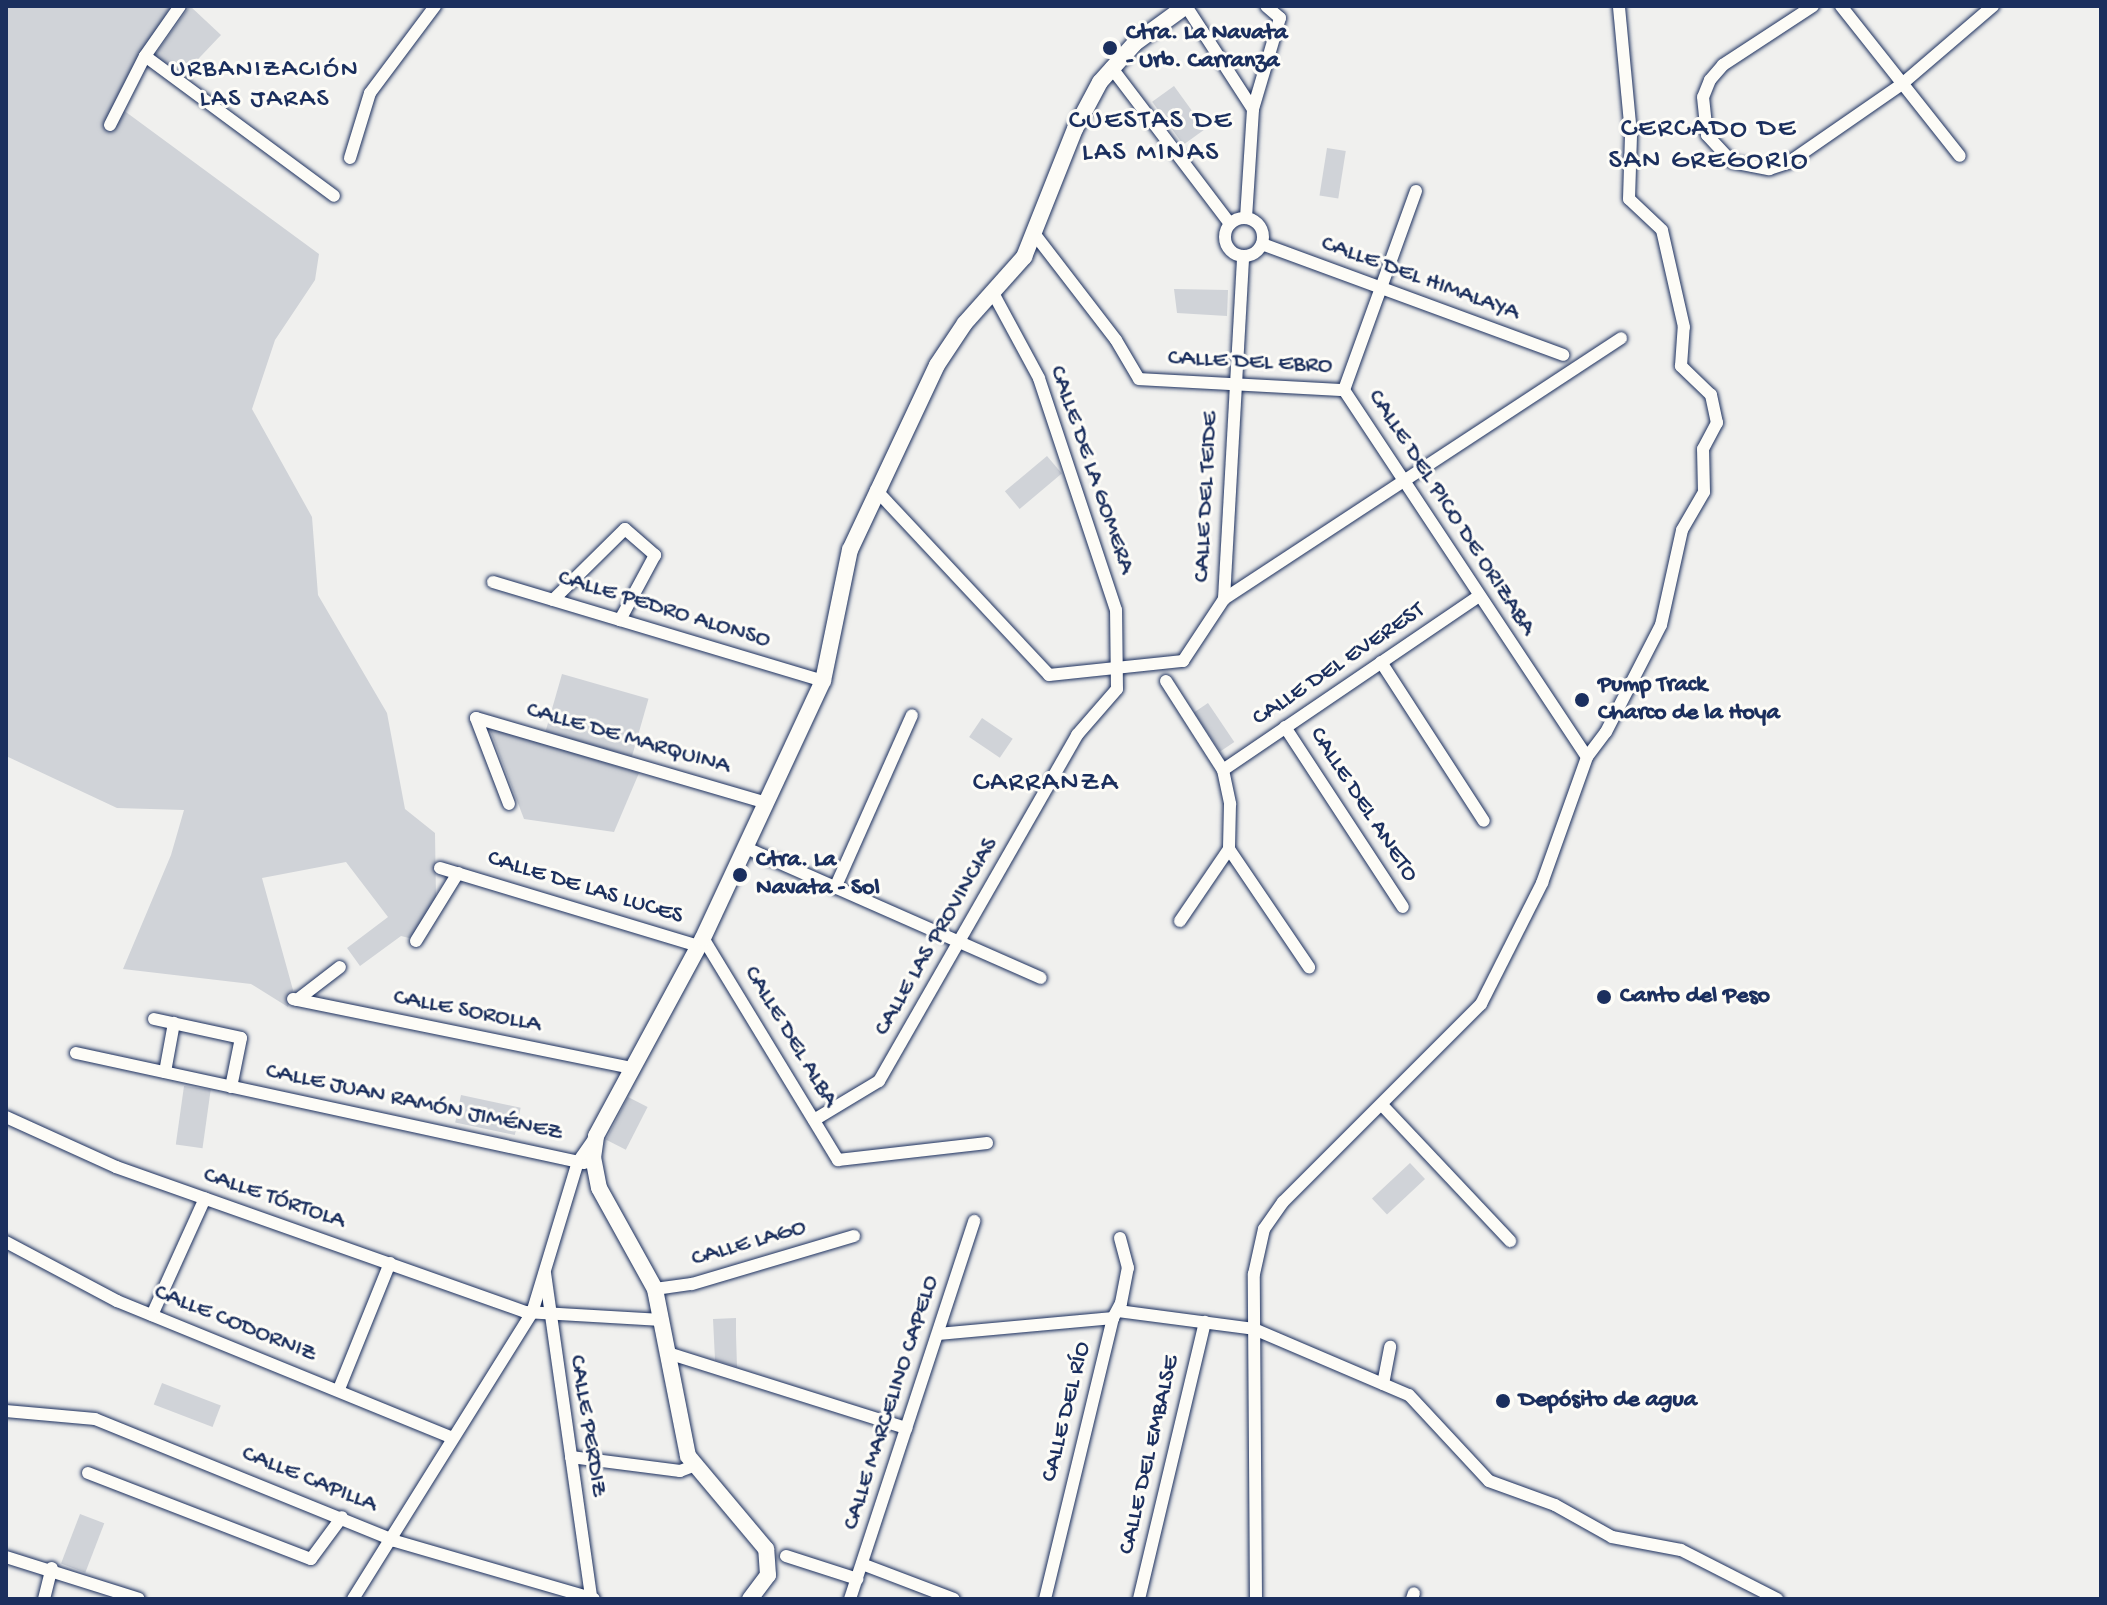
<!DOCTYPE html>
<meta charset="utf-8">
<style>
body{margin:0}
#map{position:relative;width:2107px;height:1605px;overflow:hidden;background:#f0f0ee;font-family:"Gochi Hand",sans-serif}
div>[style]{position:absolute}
.green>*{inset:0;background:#d0d3d8;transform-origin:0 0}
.roads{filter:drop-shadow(0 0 2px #1b2f5e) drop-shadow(0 0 2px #1b2f5e)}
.minor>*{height:12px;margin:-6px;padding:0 6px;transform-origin:6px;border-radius:6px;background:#fdfcf7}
.minor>.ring{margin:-6px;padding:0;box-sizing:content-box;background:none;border:12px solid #fdfcf7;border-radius:50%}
.major>*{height:16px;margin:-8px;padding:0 8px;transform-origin:8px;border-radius:8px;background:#fdfcf7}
.dots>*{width:22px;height:22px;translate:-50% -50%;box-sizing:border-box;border:4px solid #fdfcf7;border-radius:50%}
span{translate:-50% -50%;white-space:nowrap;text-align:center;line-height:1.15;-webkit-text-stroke:6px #fdfcf7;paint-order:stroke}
.poi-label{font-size:24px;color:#1b2f5e;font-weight:700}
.left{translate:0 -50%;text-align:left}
.street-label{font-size:24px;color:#1b2f5e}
.neighbourhood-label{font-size:26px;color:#1b2f5e;letter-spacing:2px}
.quarter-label{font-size:28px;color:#1b2f5e;letter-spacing:2px}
.frame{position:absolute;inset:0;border:8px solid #1b2f5e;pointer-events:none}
</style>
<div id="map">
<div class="green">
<i style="clip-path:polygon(6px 6px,171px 6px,115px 104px,319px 254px,315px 280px,275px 340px,252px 409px,312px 517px,318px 595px,387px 713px,405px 809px,435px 833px,436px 899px,413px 939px,401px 936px,360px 966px,347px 948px,388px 917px,346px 862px,262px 878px,293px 990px,288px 1007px,251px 984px,123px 969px,171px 855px,184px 810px,117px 808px,6px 756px)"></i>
<i style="clip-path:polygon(190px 6px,221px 35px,182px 76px,154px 56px)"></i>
<i style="left:1174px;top:86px;width:53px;height:27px;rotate:54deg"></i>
<i style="left:1327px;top:148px;width:19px;height:48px;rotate:9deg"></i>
<i style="clip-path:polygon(1174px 289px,1228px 290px,1227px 316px,1177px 313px)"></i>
<i style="left:1047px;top:456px;width:23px;height:55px;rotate:50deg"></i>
<i style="left:562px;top:674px;width:90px;height:60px;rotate:16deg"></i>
<i style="left:1208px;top:703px;width:47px;height:17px;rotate:56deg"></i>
<i style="left:982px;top:718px;width:37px;height:23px;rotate:34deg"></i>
<i style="clip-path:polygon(489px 727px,639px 773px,614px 832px,524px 819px)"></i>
<i style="left:184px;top:1086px;width:27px;height:59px;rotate:8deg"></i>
<i style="left:461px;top:1095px;width:61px;height:28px;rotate:12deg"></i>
<i style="left:628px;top:1097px;width:22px;height:48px;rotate:27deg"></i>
<i style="left:1410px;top:1163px;width:22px;height:52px;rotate:47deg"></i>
<i style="clip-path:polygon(736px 1318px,736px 1335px,737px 1367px,715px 1360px,713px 1319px)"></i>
<i style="left:162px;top:1383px;width:63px;height:23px;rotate:21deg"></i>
<i style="left:80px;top:1514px;width:26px;height:53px;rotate:21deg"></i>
</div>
<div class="roads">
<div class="minor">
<i style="left:1186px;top:6px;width:123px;rotate:57deg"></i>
<i style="left:1813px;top:6px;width:108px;rotate:146.8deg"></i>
<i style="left:1723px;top:65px;width:20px;rotate:131deg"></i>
<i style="left:1710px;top:80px;width:18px;rotate:112deg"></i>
<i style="left:1703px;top:97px;width:38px;rotate:84deg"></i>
<i style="left:1707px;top:135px;width:37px;rotate:47deg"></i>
<i style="left:1732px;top:162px;width:38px;rotate:11deg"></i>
<i style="left:1769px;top:169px;width:20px;rotate:-18deg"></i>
<i style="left:1788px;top:163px;width:139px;rotate:-34.7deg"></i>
<i style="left:1902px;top:84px;width:120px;rotate:-40.6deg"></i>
<i style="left:1841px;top:6px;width:191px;rotate:51.6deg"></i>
<i style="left:145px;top:56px;width:235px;rotate:36.5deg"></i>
<i style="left:1111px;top:67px;width:197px;rotate:52.8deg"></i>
<i style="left:110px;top:125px;width:77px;rotate:-63.1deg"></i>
<i style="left:145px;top:56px;width:61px;rotate:-55deg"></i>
<i style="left:350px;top:158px;width:68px;rotate:-72.9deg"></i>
<i style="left:370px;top:93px;width:109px;rotate:-53.2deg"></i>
<i style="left:1416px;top:191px;width:212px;rotate:109.9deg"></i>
<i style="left:1344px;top:390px;width:440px;rotate:56.5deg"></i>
<i class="ring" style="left:1225px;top:218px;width:26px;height:26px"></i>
<i style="left:1246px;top:218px;width:109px;rotate:-86.3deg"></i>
<i style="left:1253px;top:109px;width:95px;rotate:-73.5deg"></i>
<i style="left:1280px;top:18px;width:18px;rotate:-139deg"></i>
<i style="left:1036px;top:236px;width:131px;rotate:52.4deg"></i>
<i style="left:1116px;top:340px;width:45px;rotate:59.5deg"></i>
<i style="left:1139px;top:379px;width:205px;rotate:3.1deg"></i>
<i style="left:1262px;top:244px;width:321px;rotate:20.2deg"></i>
<i style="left:876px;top:490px;width:253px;rotate:46.9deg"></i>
<i style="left:1049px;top:675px;width:135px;rotate:-6deg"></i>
<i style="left:1183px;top:661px;width:74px;rotate:-56.5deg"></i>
<i style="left:1224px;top:599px;width:343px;rotate:-86.8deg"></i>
<i style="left:493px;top:582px;width:345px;rotate:16.7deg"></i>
<i style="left:1224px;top:599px;width:475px;rotate:-33.3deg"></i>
<i style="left:553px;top:600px;width:101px;rotate:-44.6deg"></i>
<i style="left:625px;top:529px;width:40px;rotate:41deg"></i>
<i style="left:655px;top:555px;width:74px;rotate:118.3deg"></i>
<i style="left:1381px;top:662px;width:189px;rotate:57.1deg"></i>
<i style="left:1166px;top:681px;width:106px;rotate:57.4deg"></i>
<i style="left:1223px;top:770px;width:35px;rotate:78deg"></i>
<i style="left:1230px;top:804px;width:45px;rotate:91.3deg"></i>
<i style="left:1229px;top:849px;width:143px;rotate:55.9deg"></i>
<i style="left:476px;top:718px;width:303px;rotate:16.3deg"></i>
<i style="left:476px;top:718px;width:92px;rotate:69deg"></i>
<i style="left:1285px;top:727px;width:215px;rotate:56.8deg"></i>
<i style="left:1223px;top:770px;width:310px;rotate:-34.2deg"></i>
<i style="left:746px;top:848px;width:322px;rotate:23.8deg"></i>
<i style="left:440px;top:868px;width:270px;rotate:16.8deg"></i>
<i style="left:835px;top:888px;width:189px;rotate:-66deg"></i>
<i style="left:1180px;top:921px;width:87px;rotate:-55.8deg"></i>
<i style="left:703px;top:938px;width:260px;rotate:58.7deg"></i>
<i style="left:838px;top:1160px;width:150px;rotate:-6.5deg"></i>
<i style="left:416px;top:941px;width:80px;rotate:-58.3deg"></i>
<i style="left:293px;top:999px;width:345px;rotate:11.5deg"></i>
<i style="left:297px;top:1000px;width:54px;rotate:-37.5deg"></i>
<i style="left:154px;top:1019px;width:89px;rotate:12.3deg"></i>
<i style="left:241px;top:1038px;width:50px;rotate:101.5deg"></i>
<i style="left:76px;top:1053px;width:520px;rotate:12.22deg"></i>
<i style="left:165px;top:1072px;width:50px;rotate:-79.6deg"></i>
<i style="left:1382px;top:1105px;width:187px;rotate:46.7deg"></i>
<i style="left:6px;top:1117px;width:121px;rotate:24.4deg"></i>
<i style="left:116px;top:1167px;width:434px;rotate:19.5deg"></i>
<i style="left:525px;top:1312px;width:137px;rotate:3.3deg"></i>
<i style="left:814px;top:1120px;width:76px;rotate:-31deg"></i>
<i style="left:879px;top:1081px;width:399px;rotate:-60.2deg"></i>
<i style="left:1077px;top:735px;width:61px;rotate:-49deg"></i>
<i style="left:1117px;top:689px;width:79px;rotate:-90.7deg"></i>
<i style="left:1116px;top:610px;width:244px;rotate:-108.4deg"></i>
<i style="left:1039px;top:378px;width:97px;rotate:-118.4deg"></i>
<i style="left:6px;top:1242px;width:126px;rotate:28deg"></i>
<i style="left:117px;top:1301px;width:362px;rotate:22.2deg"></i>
<i style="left:545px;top:1273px;width:328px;rotate:81.9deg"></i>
<i style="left:655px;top:1289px;width:37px;rotate:-8deg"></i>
<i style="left:692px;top:1284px;width:169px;rotate:-16.5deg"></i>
<i style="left:1118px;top:1311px;width:137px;rotate:7.5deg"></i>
<i style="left:1254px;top:1329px;width:168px;rotate:23.1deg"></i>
<i style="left:1409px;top:1395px;width:117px;rotate:47.1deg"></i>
<i style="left:1489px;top:1481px;width:70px;rotate:20deg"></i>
<i style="left:1555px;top:1505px;width:65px;rotate:29.3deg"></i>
<i style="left:1612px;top:1537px;width:70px;rotate:10.7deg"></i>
<i style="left:1681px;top:1550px;width:108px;rotate:27deg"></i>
<i style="left:152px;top:1315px;width:128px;rotate:-65.6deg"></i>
<i style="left:938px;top:1334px;width:176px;rotate:-5.2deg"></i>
<i style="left:668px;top:1353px;width:250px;rotate:17.5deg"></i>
<i style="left:1383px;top:1384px;width:38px;rotate:-79deg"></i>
<i style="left:339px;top:1389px;width:136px;rotate:-68deg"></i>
<i style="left:6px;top:1411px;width:89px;rotate:5.1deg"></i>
<i style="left:95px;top:1419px;width:324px;rotate:22.1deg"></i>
<i style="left:395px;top:1541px;width:207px;rotate:16.2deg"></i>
<i style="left:571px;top:1457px;width:110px;rotate:7.3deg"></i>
<i style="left:680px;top:1471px;width:14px;rotate:-21deg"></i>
<i style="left:88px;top:1473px;width:239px;rotate:21.1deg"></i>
<i style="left:311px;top:1559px;width:52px;rotate:-53.6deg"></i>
<i style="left:786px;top:1556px;width:75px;rotate:17.9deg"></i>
<i style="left:6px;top:1557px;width:139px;rotate:17.5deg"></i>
<i style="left:862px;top:1564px;width:98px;rotate:20.8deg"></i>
<i style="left:44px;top:1599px;width:32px;rotate:-76deg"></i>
<i style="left:353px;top:1599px;width:337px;rotate:-58deg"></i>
<i style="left:532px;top:1313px;width:158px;rotate:-73.1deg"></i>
<i style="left:578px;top:1162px;width:28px;rotate:-55deg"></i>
<i style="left:850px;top:1599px;width:398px;rotate:-71.8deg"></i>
<i style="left:1045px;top:1599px;width:289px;rotate:-76.4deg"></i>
<i style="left:1113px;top:1318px;width:17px;rotate:-62deg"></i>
<i style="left:1121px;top:1303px;width:36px;rotate:-79deg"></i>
<i style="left:1128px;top:1268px;width:31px;rotate:-105deg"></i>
<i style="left:1139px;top:1599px;width:285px;rotate:-76.6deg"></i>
<i style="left:1256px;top:1599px;width:325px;rotate:-90.4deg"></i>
<i style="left:1254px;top:1274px;width:46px;rotate:-77.5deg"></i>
<i style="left:1264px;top:1229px;width:33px;rotate:-55deg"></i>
<i style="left:1283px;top:1202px;width:280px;rotate:-45deg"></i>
<i style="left:1481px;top:1004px;width:136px;rotate:-63.2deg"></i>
<i style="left:1542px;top:883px;width:134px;rotate:-70.3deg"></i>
<i style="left:1587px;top:757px;width:31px;rotate:-53deg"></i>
<i style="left:1606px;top:732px;width:120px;rotate:-62.8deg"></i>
<i style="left:1661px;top:625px;width:97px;rotate:-77.5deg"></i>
<i style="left:1682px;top:530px;width:44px;rotate:-59.9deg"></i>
<i style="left:1704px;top:492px;width:43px;rotate:-91.3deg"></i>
<i style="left:1703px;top:449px;width:30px;rotate:-62deg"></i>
<i style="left:1717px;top:423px;width:29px;rotate:-102deg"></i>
<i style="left:1711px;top:395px;width:42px;rotate:-136deg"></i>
<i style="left:1681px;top:366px;width:39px;rotate:-86deg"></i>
<i style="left:1684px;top:327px;width:99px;rotate:-102.8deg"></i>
<i style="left:1662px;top:230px;width:45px;rotate:-136.8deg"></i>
<i style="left:1629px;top:199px;width:65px;rotate:-88.2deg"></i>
<i style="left:1631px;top:134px;width:129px;rotate:-95.4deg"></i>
<i style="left:1412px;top:1599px;width:6px;rotate:-72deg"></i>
</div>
<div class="major">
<i style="left:750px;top:1599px;width:30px;rotate:-53deg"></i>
<i style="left:768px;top:1575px;width:26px;rotate:-94deg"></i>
<i style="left:766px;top:1549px;width:121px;rotate:-130deg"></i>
<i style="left:688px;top:1456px;width:170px;rotate:-101.2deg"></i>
<i style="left:655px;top:1289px;width:115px;rotate:-119deg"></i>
<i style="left:599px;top:1188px;width:31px;rotate:-101deg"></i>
<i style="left:593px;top:1158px;width:22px;rotate:-82deg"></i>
<i style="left:596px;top:1136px;width:225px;rotate:-61.6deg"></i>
<i style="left:703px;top:938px;width:284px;rotate:-65deg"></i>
<i style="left:823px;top:681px;width:134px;rotate:-78.4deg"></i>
<i style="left:850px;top:550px;width:204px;rotate:-64.8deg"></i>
<i style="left:937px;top:365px;width:50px;rotate:-56.3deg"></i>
<i style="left:965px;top:323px;width:89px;rotate:-48.2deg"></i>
<i style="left:1024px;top:257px;width:138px;rotate:-68.3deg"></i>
<i style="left:1075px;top:129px;width:53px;rotate:-62deg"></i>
<i style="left:1100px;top:82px;width:52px;rotate:-48.1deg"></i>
<i style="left:1135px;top:43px;width:63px;rotate:-36deg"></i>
</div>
</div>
<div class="dots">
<i style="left:1110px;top:48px;background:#1b2f5e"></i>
<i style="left:1582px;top:700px;background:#1b2f5e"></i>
<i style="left:740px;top:875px;background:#1b2f5e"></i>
<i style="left:1604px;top:997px;background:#1b2f5e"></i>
<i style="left:1503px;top:1401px;background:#1b2f5e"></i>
</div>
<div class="poi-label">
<span class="left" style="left:1126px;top:48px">Ctra. La Navata<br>- Urb. Carranza</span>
<span class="left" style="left:1598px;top:700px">Pump Track<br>Charco de la Hoya</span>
<span class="left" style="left:756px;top:875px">Ctra. La<br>Navata - Sol</span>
<span class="left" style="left:1620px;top:997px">Canto del Peso</span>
<span class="left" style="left:1519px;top:1401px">Depósito de agua</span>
</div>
<div class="street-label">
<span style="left:1420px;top:279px;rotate:20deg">CALLE DEL HIMALAYA</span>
<span style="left:1250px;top:363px;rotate:3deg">CALLE DEL EBRO</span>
<span style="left:1091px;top:470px;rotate:71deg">CALLE DE LA GOMERA</span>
<span style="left:1207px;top:497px;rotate:-87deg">CALLE DEL TEIDE</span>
<span style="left:1451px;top:513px;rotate:57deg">CALLE DEL PICO DE ORIZABA</span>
<span style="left:664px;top:610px;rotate:17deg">CALLE PEDRO ALONSO</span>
<span style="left:1339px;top:665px;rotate:-34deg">CALLE DEL EVEREST</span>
<span style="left:628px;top:739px;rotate:16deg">CALLE DE MARQUINA</span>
<span style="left:1363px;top:805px;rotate:57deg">CALLE DEL ANETO</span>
<span style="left:585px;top:888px;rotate:17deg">CALLE DE LAS LUCES</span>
<span style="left:937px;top:937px;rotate:-60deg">CALLE LAS PROVINCIAS</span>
<span style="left:467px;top:1012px;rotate:11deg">CALLE SOROLLA</span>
<span style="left:790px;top:1037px;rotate:59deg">CALLE DEL ALBA</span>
<span style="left:414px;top:1103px;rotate:12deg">CALLE JUAN RAMÓN JIMÉNEZ</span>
<span style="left:274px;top:1199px;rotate:19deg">CALLE TÓRTOLA</span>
<span style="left:749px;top:1244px;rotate:-16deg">CALLE LAGO</span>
<span style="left:235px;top:1324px;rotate:22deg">CALLE CODORNIZ</span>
<span style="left:892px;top:1403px;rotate:-72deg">CALLE MARCELINO CAPELO</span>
<span style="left:1067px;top:1412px;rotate:-76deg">CALLE DEL RÍO</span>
<span style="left:587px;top:1426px;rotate:81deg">CALLE PERDIZ</span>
<span style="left:1150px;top:1455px;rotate:-77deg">CALLE DEL EMBALSE</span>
<span style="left:309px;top:1480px;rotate:22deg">CALLE CAPILLA</span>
</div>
<div class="neighbourhood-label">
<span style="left:265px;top:86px">URBANIZACIÓN<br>LAS JARAS</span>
</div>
<div class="quarter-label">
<span style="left:1151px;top:138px">CUESTAS DE<br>LAS MINAS</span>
<span style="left:1709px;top:146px">CERCADO DE<br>SAN GREGORIO</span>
<span style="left:1046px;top:784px">CARRANZA</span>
</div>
<div class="frame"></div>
</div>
